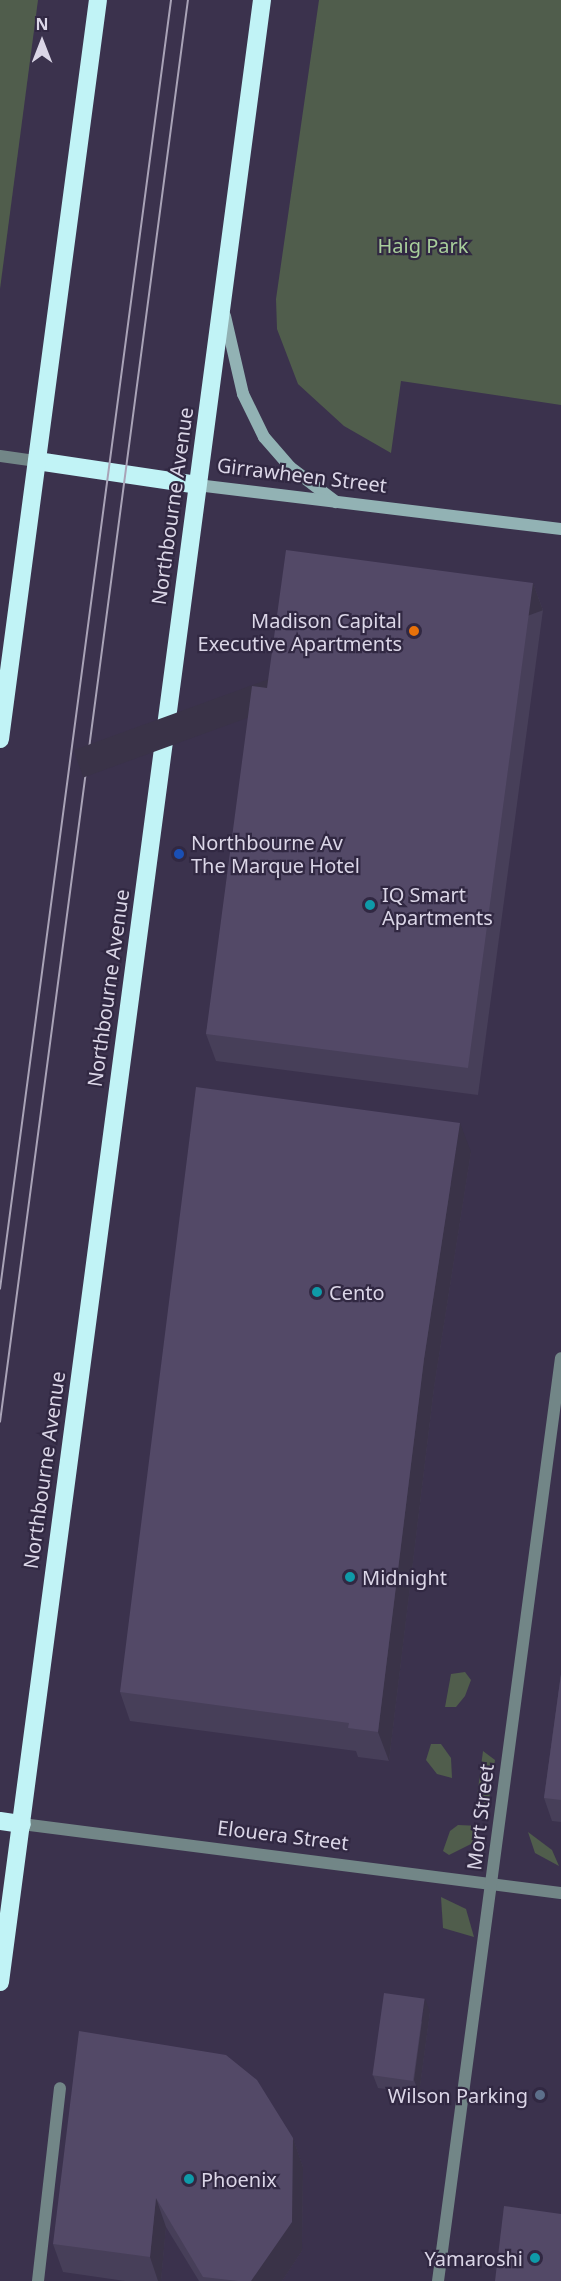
<!DOCTYPE html>
<style>
body{margin:0}
#map{position:relative;width:561px;height:2281px;overflow:hidden;background:#3b324d;font-family:"Noto Sans",sans-serif}
div>[style]{position:absolute}
.green>*{inset:0;background:#505d4c}
.lane>*{height:12px;margin:-6px;padding:0 6px;transform-origin:6px;border-radius:6px;background:#728687}
.street>*{height:12px;margin:-6px;padding:0 6px;transform-origin:6px;border-radius:6px;background:#728687}
.secondary>*{height:12px;margin:-6px;padding:0 6px;transform-origin:6px;border-radius:6px;background:#92b2b4}
.highway>*{height:18px;margin:-9px;padding:0 9px;transform-origin:9px;border-radius:9px;background:#c1f3f6}
.tram>*{height:1.5px;margin:-0.75px;padding:0 0.75px;transform-origin:0.75px;border-radius:0.75px;background:#a9a3b7}
.wall>*{inset:0;background:#473f59}
.shaded-wall>*{inset:0;background:#3a3348;transform-origin:0 0}
.building>*{inset:0;background:#534967;transform-origin:0 0}
.dots>*{width:16px;height:16px;translate:-50% -50%;box-sizing:border-box;border:3px solid #312842;border-radius:50%}
span{translate:-50% -50%;white-space:nowrap;text-align:center;line-height:1.15;-webkit-text-stroke:4.5px #312842;paint-order:stroke}
.park-label{font-size:20px;color:#a8ce9b}
.street-label{font-size:20px;color:#dbd6e7}
.poi-label{font-size:20px;color:#dbd6e7}
.right{translate:-100% -50%;text-align:right}
.left{translate:0 -50%;text-align:left}
.north{position:absolute;left:12px;top:12px;width:60px;height:60px;-webkit-text-stroke:4px #312842;paint-order:stroke;rotate:0deg;font-size:16px;font-weight:700;line-height:24px;text-align:center;color:#dbd6e7}
.north::after{content:'';display:block;margin:auto;width:21px;height:27px;background:#dbd6e7;clip-path:polygon(50% 0,100% 100%,50% 72%,0 100%)}
</style>
<div id="map">
<div class="green">
<i style="clip-path:polygon(0 0,38px 0,0 289px)"></i>
<i style="clip-path:polygon(319px 0,561px 0,561px 405px,401px 381px,391px 453px,344px 426px,298px 384px,277px 329px,276px 299px)"></i>
<i style="clip-path:polygon(465px 1672px,471px 1680px,465px 1696px,456px 1707px,445px 1707px,451px 1674px)"></i>
<i style="clip-path:polygon(431px 1744px,441px 1744px,451px 1758px,452px 1778px,437px 1774px,426px 1760px)"></i>
<i style="clip-path:polygon(483px 1751px,495px 1760px,488px 1806px,477px 1797px)"></i>
<i style="clip-path:polygon(458px 1825px,481px 1826px,471px 1844px,449px 1855px,443px 1851px,450px 1831px)"></i>
<i style="clip-path:polygon(528px 1832px,552px 1850px,559px 1866px,535px 1853px)"></i>
<i style="clip-path:polygon(441px 1897px,466px 1909px,474px 1937px,443px 1928px)"></i>
</div>
<div class="lane">
<i style="left:38px;top:2281px;width:194px;rotate:-83.5deg"></i>
</div>
<div class="street">
<i style="left:0;top:456px;width:37px;rotate:8deg"></i>
<i style="left:22px;top:1824px;width:543px;rotate:7.3deg"></i>
<i style="left:438px;top:2281px;width:931px;rotate:-82.41deg"></i>
</div>
<div class="secondary">
<i style="left:225px;top:316px;width:80px;rotate:77deg"></i>
<i style="left:243px;top:394px;width:48px;rotate:64deg"></i>
<i style="left:264px;top:437px;width:40px;rotate:49deg"></i>
<i style="left:290px;top:467px;width:58px;rotate:37.3deg"></i>
<i style="left:197px;top:485px;width:367px;rotate:6.9deg"></i>
</div>
<div class="highway">
<i style="left:37px;top:461px;width:162px;rotate:8.5deg"></i>
<i style="left:0;top:739px;width:745px;rotate:-82.45deg"></i>
<i style="left:0;top:1821px;width:22px;rotate:8deg"></i>
<i style="left:0;top:1982px;width:1999px;rotate:-82.47deg"></i>
</div>
<div class="tram">
<i style="left:0;top:1289px;width:1300px;rotate:-82.44deg"></i>
<i style="left:0;top:1422px;width:1434px;rotate:-82.47deg"></i>
</div>
<div class="wall">
<i style="clip-path:polygon(533px 583px,543px 610px,478px 1095px,216px 1061px,206px 1034px,267px 688px)"></i>
<i style="clip-path:polygon(471px 1152px,434px 1388px,389px 1761px,358px 1757px,356px 1751px,130px 1721px,120px 1692px)"></i>
<i style="clip-path:polygon(561px 1674px,561px 1822px,552px 1821px,544px 1798px)"></i>
<i style="clip-path:polygon(430px 2012px,419px 2094px,378px 2088px,373px 2075px)"></i>
<i style="clip-path:polygon(293px 2138px,303px 2167px,302px 2251px,282px 2281px,199px 2281px,166px 2227px,161px 2281px,125px 2281px,63px 2272px,53px 2244px)"></i>
</div>
<div class="shaded-wall">
<i style="left:533px;top:583px;width:29px;height:489px;rotate:70deg"></i>
<i style="clip-path:polygon(460px 1123px,471px 1152px,434px 1388px,389px 1761px,378px 1732px,424px 1359px)"></i>
<i style="clip-path:polygon(425px 1999px,430px 2012px,419px 2094px,414px 2080px)"></i>
<i style="clip-path:polygon(293px 2138px,303px 2167px,302px 2251px,282px 2281px,251px 2281px)"></i>
<i style="clip-path:polygon(156px 2198px,166px 2227px,161px 2281px,158px 2281px,150px 2257px)"></i>
</div>
<div class="building">
<i style="clip-path:polygon(286px 550px,533px 583px,468px 1068px,206px 1034px,252px 686px,267px 688px)"></i>
<i style="clip-path:polygon(196px 1087px,460px 1123px,424px 1359px,378px 1732px,348px 1728px,349px 1723px,120px 1692px)"></i>
<i style="clip-path:polygon(561px 1674px,561px 1800px,544px 1798px)"></i>
<i style="left:384px;top:1993px;width:41px;height:83px;rotate:8deg"></i>
<i style="clip-path:polygon(79px 2031px,226px 2055px,257px 2080px,293px 2138px,292px 2222px,251px 2281px,238px 2281px,203px 2277px,156px 2198px,150px 2257px,53px 2244px)"></i>
<i style="clip-path:polygon(504px 2206px,561px 2214px,561px 2281px,495px 2281px)"></i>
</div>
<div class="dots">
<i style="left:414px;top:631px;background:#e8710a"></i>
<i style="left:179px;top:854px;background:#1a4fb4"></i>
<i style="left:370px;top:905px;background:#0f9aa8"></i>
<i style="left:317px;top:1292px;background:#0f9aa8"></i>
<i style="left:350px;top:1577px;background:#0f9aa8"></i>
<i style="left:540px;top:2095px;background:#5c6f8a"></i>
<i style="left:189px;top:2179px;background:#0f9aa8"></i>
<i style="left:535px;top:2258px;background:#0f9aa8"></i>
</div>
<div class="park-label">
<span style="left:423px;top:245px">Haig Park</span>
</div>
<div class="street-label">
<span style="left:302px;top:475px;rotate:7deg">Girrawheen Street</span>
<span style="left:172px;top:506px;rotate:-82deg">Northbourne Avenue</span>
<span style="left:108px;top:988px;rotate:-82deg">Northbourne Avenue</span>
<span style="left:44px;top:1470px;rotate:-82deg">Northbourne Avenue</span>
<span style="left:480px;top:1817px;rotate:-83deg">Mort Street</span>
<span style="left:283px;top:1835px;rotate:7deg">Elouera Street</span>
</div>
<div class="poi-label">
<span class="right" style="left:402px;top:632px">Madison Capital<br>Executive Apartments</span>
<span class="left" style="left:191px;top:854px">Northbourne Av<br>The Marque Hotel</span>
<span class="left" style="left:382px;top:906px">IQ Smart<br>Apartments</span>
<span class="left" style="left:329px;top:1292px">Cento</span>
<span class="left" style="left:362px;top:1577px">Midnight</span>
<span class="right" style="left:528px;top:2095px">Wilson Parking</span>
<span class="left" style="left:201px;top:2179px">Phoenix</span>
<span class="right" style="left:523px;top:2258px">Yamaroshi</span>
</div>
<div class="north">N</div>
</div>
